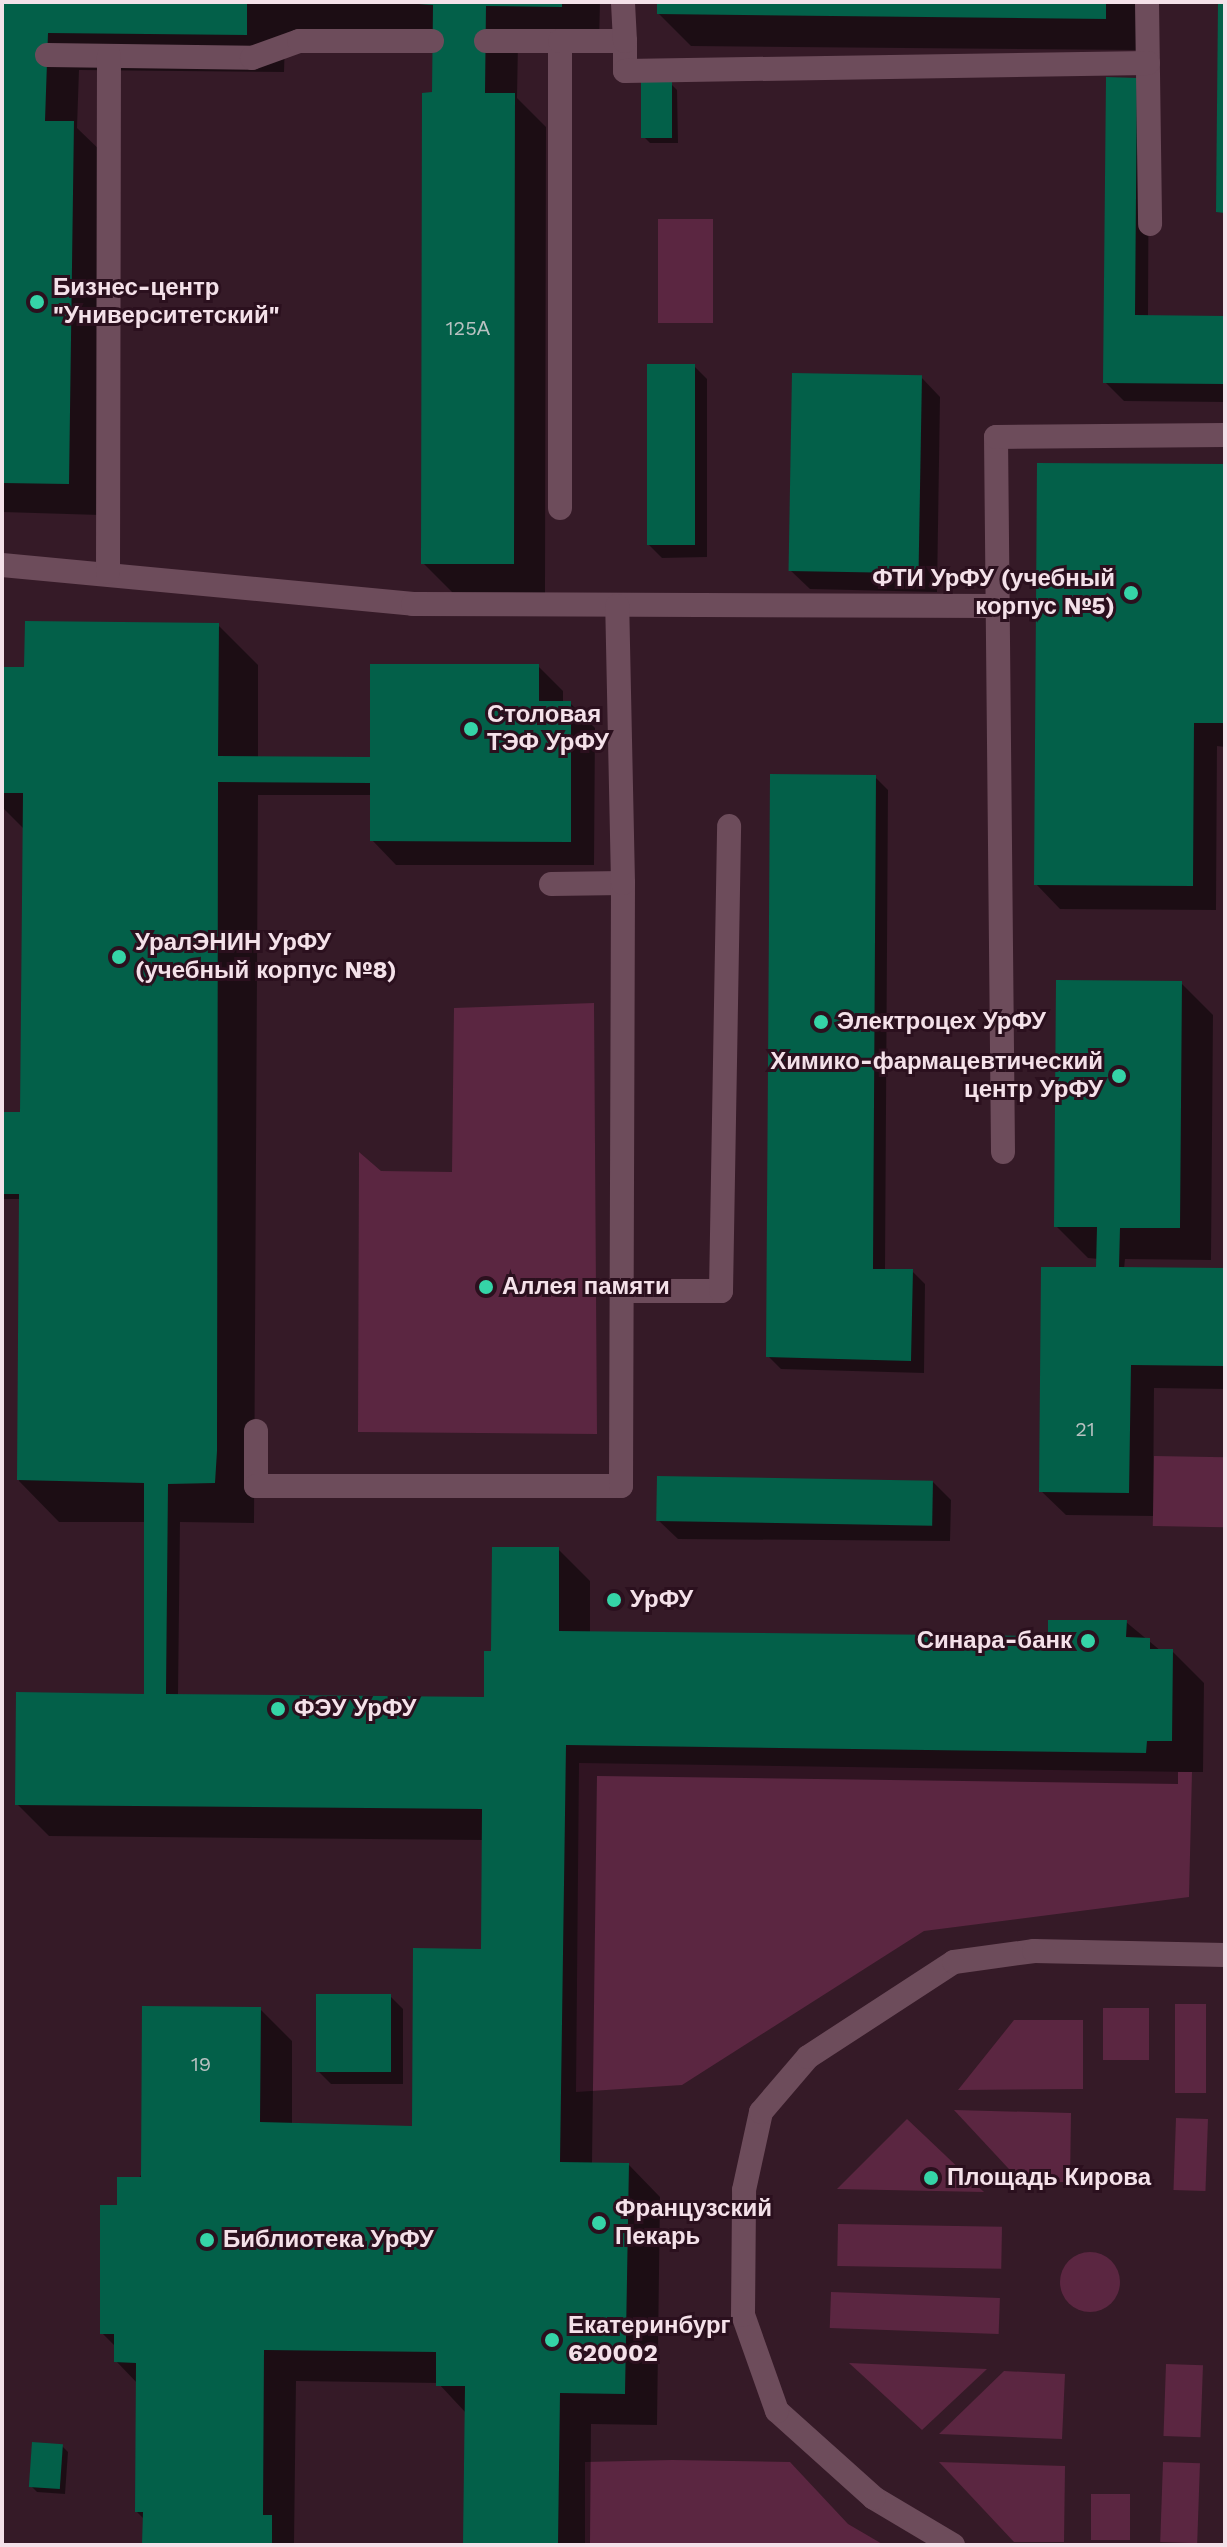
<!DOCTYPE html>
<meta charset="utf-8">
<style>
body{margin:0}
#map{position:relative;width:1227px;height:2547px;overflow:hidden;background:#351a27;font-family:"Work Sans",sans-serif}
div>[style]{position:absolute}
.green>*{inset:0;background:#5b2641;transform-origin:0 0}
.round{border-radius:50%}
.shadow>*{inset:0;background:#0007}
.building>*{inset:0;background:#036049;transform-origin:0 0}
.service>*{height:24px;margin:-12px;padding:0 12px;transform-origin:12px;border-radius:12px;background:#6d4c5b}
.dots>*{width:22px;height:22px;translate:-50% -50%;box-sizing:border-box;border:4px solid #2b101e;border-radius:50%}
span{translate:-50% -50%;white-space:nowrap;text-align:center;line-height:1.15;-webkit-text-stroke:6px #2b101e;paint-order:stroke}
.number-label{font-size:20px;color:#b8c1c1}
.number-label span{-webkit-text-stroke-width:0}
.poi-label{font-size:24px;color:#f4e1e9;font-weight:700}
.left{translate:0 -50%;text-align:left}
.right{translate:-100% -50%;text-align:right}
.frame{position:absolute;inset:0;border:4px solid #f4e1e9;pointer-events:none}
</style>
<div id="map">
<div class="green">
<i style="left:658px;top:219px;width:55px;height:104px"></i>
<i style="clip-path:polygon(594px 1003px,597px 1434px,358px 1432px,359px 1152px,381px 1171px,452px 1172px,454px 1008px)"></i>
<i style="left:1154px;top:1456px;width:71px;height:70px;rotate:1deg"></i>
<i style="clip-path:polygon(579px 1763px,1192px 1772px,1189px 1897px,924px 1931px,682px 2085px,576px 2092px)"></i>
<i style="left:1175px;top:2004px;width:31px;height:89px"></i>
<i style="left:1103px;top:2008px;width:46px;height:52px"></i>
<i style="clip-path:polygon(1014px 2020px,1083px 2020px,1083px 2089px,958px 2090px)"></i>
<i style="clip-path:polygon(954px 2110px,1071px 2113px,1070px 2182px,1021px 2182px)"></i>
<i style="left:1176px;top:2118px;width:32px;height:72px;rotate:2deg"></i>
<i style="clip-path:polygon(907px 2119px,984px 2192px,837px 2189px)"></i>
<i style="left:838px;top:2224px;width:164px;height:42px;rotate:1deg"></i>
<i class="round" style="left:1060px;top:2252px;width:60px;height:60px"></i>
<i style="left:831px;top:2292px;width:169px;height:36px;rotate:2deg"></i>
<i style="clip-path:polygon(849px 2363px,987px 2369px,922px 2430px)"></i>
<i style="left:1166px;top:2364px;width:37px;height:72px;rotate:2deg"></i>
<i style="clip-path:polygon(1004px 2371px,1065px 2374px,1062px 2439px,939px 2434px)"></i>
<i style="clip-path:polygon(672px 2460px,790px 2462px,848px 2524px,884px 2545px,585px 2545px,585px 2462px)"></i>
<i style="clip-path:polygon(939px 2462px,1065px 2466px,1064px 2542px,1014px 2542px)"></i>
<i style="left:1163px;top:2462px;width:37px;height:80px;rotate:2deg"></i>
<i style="left:1091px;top:2494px;width:39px;height:46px"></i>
</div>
<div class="shadow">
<i style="clip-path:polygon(2px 2px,600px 2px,599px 44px,518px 43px,517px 98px,546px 127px,545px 595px,455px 595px,423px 563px,434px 42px,285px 40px,284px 72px,79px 70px,77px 128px,105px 155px,100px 515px,2px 512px)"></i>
<i style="clip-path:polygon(659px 2px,1137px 2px,1137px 50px,691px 46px,659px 14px)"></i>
<i style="clip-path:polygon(1108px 79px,1149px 93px,1148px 318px,1225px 318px,1225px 402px,1124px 401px,1105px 382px)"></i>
<i style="clip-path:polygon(671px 84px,677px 90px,678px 143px,650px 143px,644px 137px)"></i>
<i style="clip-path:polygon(694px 366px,707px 379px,707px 557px,662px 558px,649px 545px)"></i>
<i style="clip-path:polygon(921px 377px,940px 397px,937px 592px,810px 589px,790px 570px)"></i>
<i style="clip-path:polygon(1225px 466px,1225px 747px,1217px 746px,1216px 910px,1060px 909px,1036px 884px)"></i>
<i style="clip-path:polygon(218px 625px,258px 665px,258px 758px,369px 759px,538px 666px,563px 691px,563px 703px,570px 703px,595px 728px,594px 865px,396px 865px,372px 840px,372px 795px,258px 795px,254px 1523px,180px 1522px,178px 1696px,486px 1699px,493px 1653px,558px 1549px,590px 1581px,590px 1633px,1050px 1638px,1126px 1622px,1161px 1651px,1172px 1651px,1204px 1683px,1203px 1772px,1178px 1772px,1178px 1784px,597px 1776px,592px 2164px,628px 2164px,660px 2197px,657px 2425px,591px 2424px,590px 2545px,465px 2545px,466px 2413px,438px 2383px,296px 2381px,294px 2545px,144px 2545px,144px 2519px,137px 2512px,138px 2384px,116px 2361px,116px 2347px,102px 2333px,118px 2207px,260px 2009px,292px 2041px,292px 2125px,414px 2128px,483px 1954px,484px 1840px,49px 1836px,17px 1804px,146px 1695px,146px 1522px,59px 1522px,19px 1481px,21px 1199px,2px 1199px,2px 1114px,22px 1117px,25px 830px,2px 807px,2px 669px,26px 669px)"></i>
<i style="clip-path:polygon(875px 777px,888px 790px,885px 1271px,912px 1271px,925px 1284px,924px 1373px,781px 1369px,768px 1356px)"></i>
<i style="clip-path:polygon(1181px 983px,1213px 1015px,1211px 1260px,1125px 1259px,1124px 1269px,1225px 1270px,1225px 1389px,1154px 1388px,1153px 1516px,1066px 1515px,1041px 1491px,1101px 1269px,1099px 1259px,1088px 1258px,1056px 1226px)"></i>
<i style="clip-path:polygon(932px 1481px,951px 1500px,950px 1541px,678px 1539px,658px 1520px)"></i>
<i style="clip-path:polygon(390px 1996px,403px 2009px,403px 2084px,331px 2084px,318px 2071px)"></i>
<i style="clip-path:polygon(62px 2446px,68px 2452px,65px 2494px,37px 2492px,31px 2486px)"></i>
</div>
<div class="building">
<i style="clip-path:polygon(2px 2px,247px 2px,247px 35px,48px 33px,45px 121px,74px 121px,69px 484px,2px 483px)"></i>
<i style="clip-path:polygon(390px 2px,562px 2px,562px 7px,486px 6px,485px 93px,515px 93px,514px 564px,421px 564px,422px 93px,432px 92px,433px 5px)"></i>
<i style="clip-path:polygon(657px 2px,1106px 2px,1106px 19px,657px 14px)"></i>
<i style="clip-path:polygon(1218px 2px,1225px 2px,1225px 213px,1216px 212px)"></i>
<i style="clip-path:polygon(1106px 77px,1137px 78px,1135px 315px,1225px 316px,1225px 384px,1103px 383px)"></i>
<i style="left:641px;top:82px;width:31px;height:56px"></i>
<i style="left:647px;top:364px;width:48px;height:181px"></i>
<i style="left:792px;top:373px;width:130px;height:198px;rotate:1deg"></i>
<i style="clip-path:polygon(1037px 463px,1225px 464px,1225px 723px,1194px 723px,1193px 886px,1034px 885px)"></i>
<i style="clip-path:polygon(25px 621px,219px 623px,218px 756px,370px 757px,370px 664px,539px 664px,539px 701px,571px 701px,571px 842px,370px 841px,370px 783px,218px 782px,217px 1451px,215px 1483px,168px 1484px,166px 1694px,484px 1697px,484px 1651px,491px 1651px,492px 1547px,559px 1547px,559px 1631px,1048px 1636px,1048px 1620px,1127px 1620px,1126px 1637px,1150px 1638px,1150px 1649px,1173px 1649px,1172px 1741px,1147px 1741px,1146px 1753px,566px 1745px,560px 2162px,629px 2163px,625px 2394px,560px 2393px,558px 2545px,463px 2545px,465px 2386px,436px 2386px,436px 2352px,264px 2350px,263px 2515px,272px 2515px,272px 2545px,142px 2545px,143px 2512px,135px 2512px,136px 2363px,114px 2362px,114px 2334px,100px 2334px,100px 2205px,117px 2205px,117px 2177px,141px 2177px,142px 2006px,261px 2007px,260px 2122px,412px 2126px,413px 1948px,481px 1949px,482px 1809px,15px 1805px,16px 1692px,144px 1694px,144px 1483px,17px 1480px,19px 1194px,2px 1194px,2px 1112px,20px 1112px,23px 793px,2px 793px,2px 667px,24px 667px)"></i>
<i style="clip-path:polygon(770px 774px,876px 775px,873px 1269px,913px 1269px,911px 1361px,766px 1357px)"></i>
<i style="clip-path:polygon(1056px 980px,1182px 981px,1180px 1228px,1120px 1228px,1119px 1267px,1225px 1268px,1225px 1366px,1131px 1365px,1129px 1493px,1039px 1492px,1041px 1267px,1096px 1267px,1097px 1227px,1054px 1227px)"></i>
<i style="left:657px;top:1476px;width:276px;height:45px;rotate:1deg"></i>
<i style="left:316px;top:1994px;width:75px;height:78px"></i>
<i style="left:32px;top:2442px;width:31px;height:45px;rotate:4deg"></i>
</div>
<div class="service">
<i style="left:1147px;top:2px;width:222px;rotate:89.2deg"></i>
<i style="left:486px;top:41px;width:74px"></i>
<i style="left:625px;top:41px;width:30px;rotate:90deg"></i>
<i style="left:625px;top:71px;width:523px;rotate:-0.88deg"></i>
<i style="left:47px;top:55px;width:205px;rotate:0.8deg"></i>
<i style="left:252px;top:58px;width:50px;rotate:-19.9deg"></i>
<i style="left:299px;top:41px;width:133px"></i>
<i style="left:560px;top:508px;width:467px;rotate:-90deg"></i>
<i style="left:560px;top:41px;width:65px"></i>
<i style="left:625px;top:41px;width:39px;rotate:-93deg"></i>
<i style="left:2px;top:565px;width:413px;rotate:5.4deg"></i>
<i style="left:413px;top:604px;width:585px;rotate:0.2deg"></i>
<i style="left:108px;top:572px;width:516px;rotate:-89.89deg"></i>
<i style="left:551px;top:884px;width:72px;rotate:-0.8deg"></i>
<i style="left:1003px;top:1152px;width:715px;rotate:-90.56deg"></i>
<i style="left:996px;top:437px;width:229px;rotate:-0.5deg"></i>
<i style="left:620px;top:1291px;width:101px"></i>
<i style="left:721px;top:1291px;width:465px;rotate:-89deg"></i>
<i style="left:256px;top:1431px;width:55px;rotate:90deg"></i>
<i style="left:256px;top:1486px;width:365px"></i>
<i style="left:621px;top:1486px;width:603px;rotate:-89.81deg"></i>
<i style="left:623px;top:883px;width:277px;rotate:-91.2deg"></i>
<i style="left:953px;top:2545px;width:92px;rotate:-149.3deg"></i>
<i style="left:874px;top:2498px;width:130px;rotate:-138.1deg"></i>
<i style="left:777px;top:2411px;width:102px;rotate:-109.5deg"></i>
<i style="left:743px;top:2315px;width:125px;rotate:-89.5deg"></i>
<i style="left:744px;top:2190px;width:80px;rotate:-77.7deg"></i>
<i style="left:761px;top:2112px;width:72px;rotate:-49.5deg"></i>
<i style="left:808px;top:2057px;width:174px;rotate:-33.1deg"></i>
<i style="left:954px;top:1962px;width:81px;rotate:-7.8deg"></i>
<i style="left:1034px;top:1951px;width:191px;rotate:1.2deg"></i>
</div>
<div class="dots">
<i style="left:37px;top:302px;background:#35d4a7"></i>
<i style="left:1131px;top:593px;background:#35d4a7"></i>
<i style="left:471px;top:729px;background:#35d4a7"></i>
<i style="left:119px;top:957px;background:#35d4a7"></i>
<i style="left:821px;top:1022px;background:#35d4a7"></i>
<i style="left:1119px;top:1076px;background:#35d4a7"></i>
<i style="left:486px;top:1287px;background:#35d4a7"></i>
<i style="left:614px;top:1600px;background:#35d4a7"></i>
<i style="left:1088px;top:1641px;background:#35d4a7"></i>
<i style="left:278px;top:1709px;background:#35d4a7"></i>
<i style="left:931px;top:2178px;background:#35d4a7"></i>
<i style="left:599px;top:2223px;background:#35d4a7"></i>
<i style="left:207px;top:2240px;background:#35d4a7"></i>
<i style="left:552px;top:2340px;background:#35d4a7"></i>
</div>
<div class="number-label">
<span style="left:468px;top:328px">125А</span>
<span style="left:1085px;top:1429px">21</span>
<span style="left:201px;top:2064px">19</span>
</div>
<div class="poi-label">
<span class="left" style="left:53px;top:302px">Бизнес-центр<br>"Университетский"</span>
<span class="right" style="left:1115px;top:593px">ФТИ УрФУ (учебный<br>корпус №5)</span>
<span class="left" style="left:487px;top:729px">Столовая<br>ТЭФ УрФУ</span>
<span class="left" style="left:135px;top:957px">УралЭНИН УрФУ<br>(учебный корпус №8)</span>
<span class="left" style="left:837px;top:1022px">Электроцех УрФУ</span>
<span class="right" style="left:1103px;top:1076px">Химико-фармацевтический<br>центр УрФУ</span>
<span class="left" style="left:502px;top:1287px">Аллея памяти</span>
<span class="left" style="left:630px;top:1600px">УрФУ</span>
<span class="right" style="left:1072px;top:1641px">Синара-банк</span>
<span class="left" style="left:294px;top:1709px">ФЭУ УрФУ</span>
<span class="left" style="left:947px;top:2178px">Площадь Кирова</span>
<span class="left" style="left:615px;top:2223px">Французский<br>Пекарь</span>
<span class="left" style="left:223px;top:2240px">Библиотека УрФУ</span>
<span class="left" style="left:568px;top:2340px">Екатеринбург<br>620002</span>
</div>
<div class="frame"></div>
</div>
